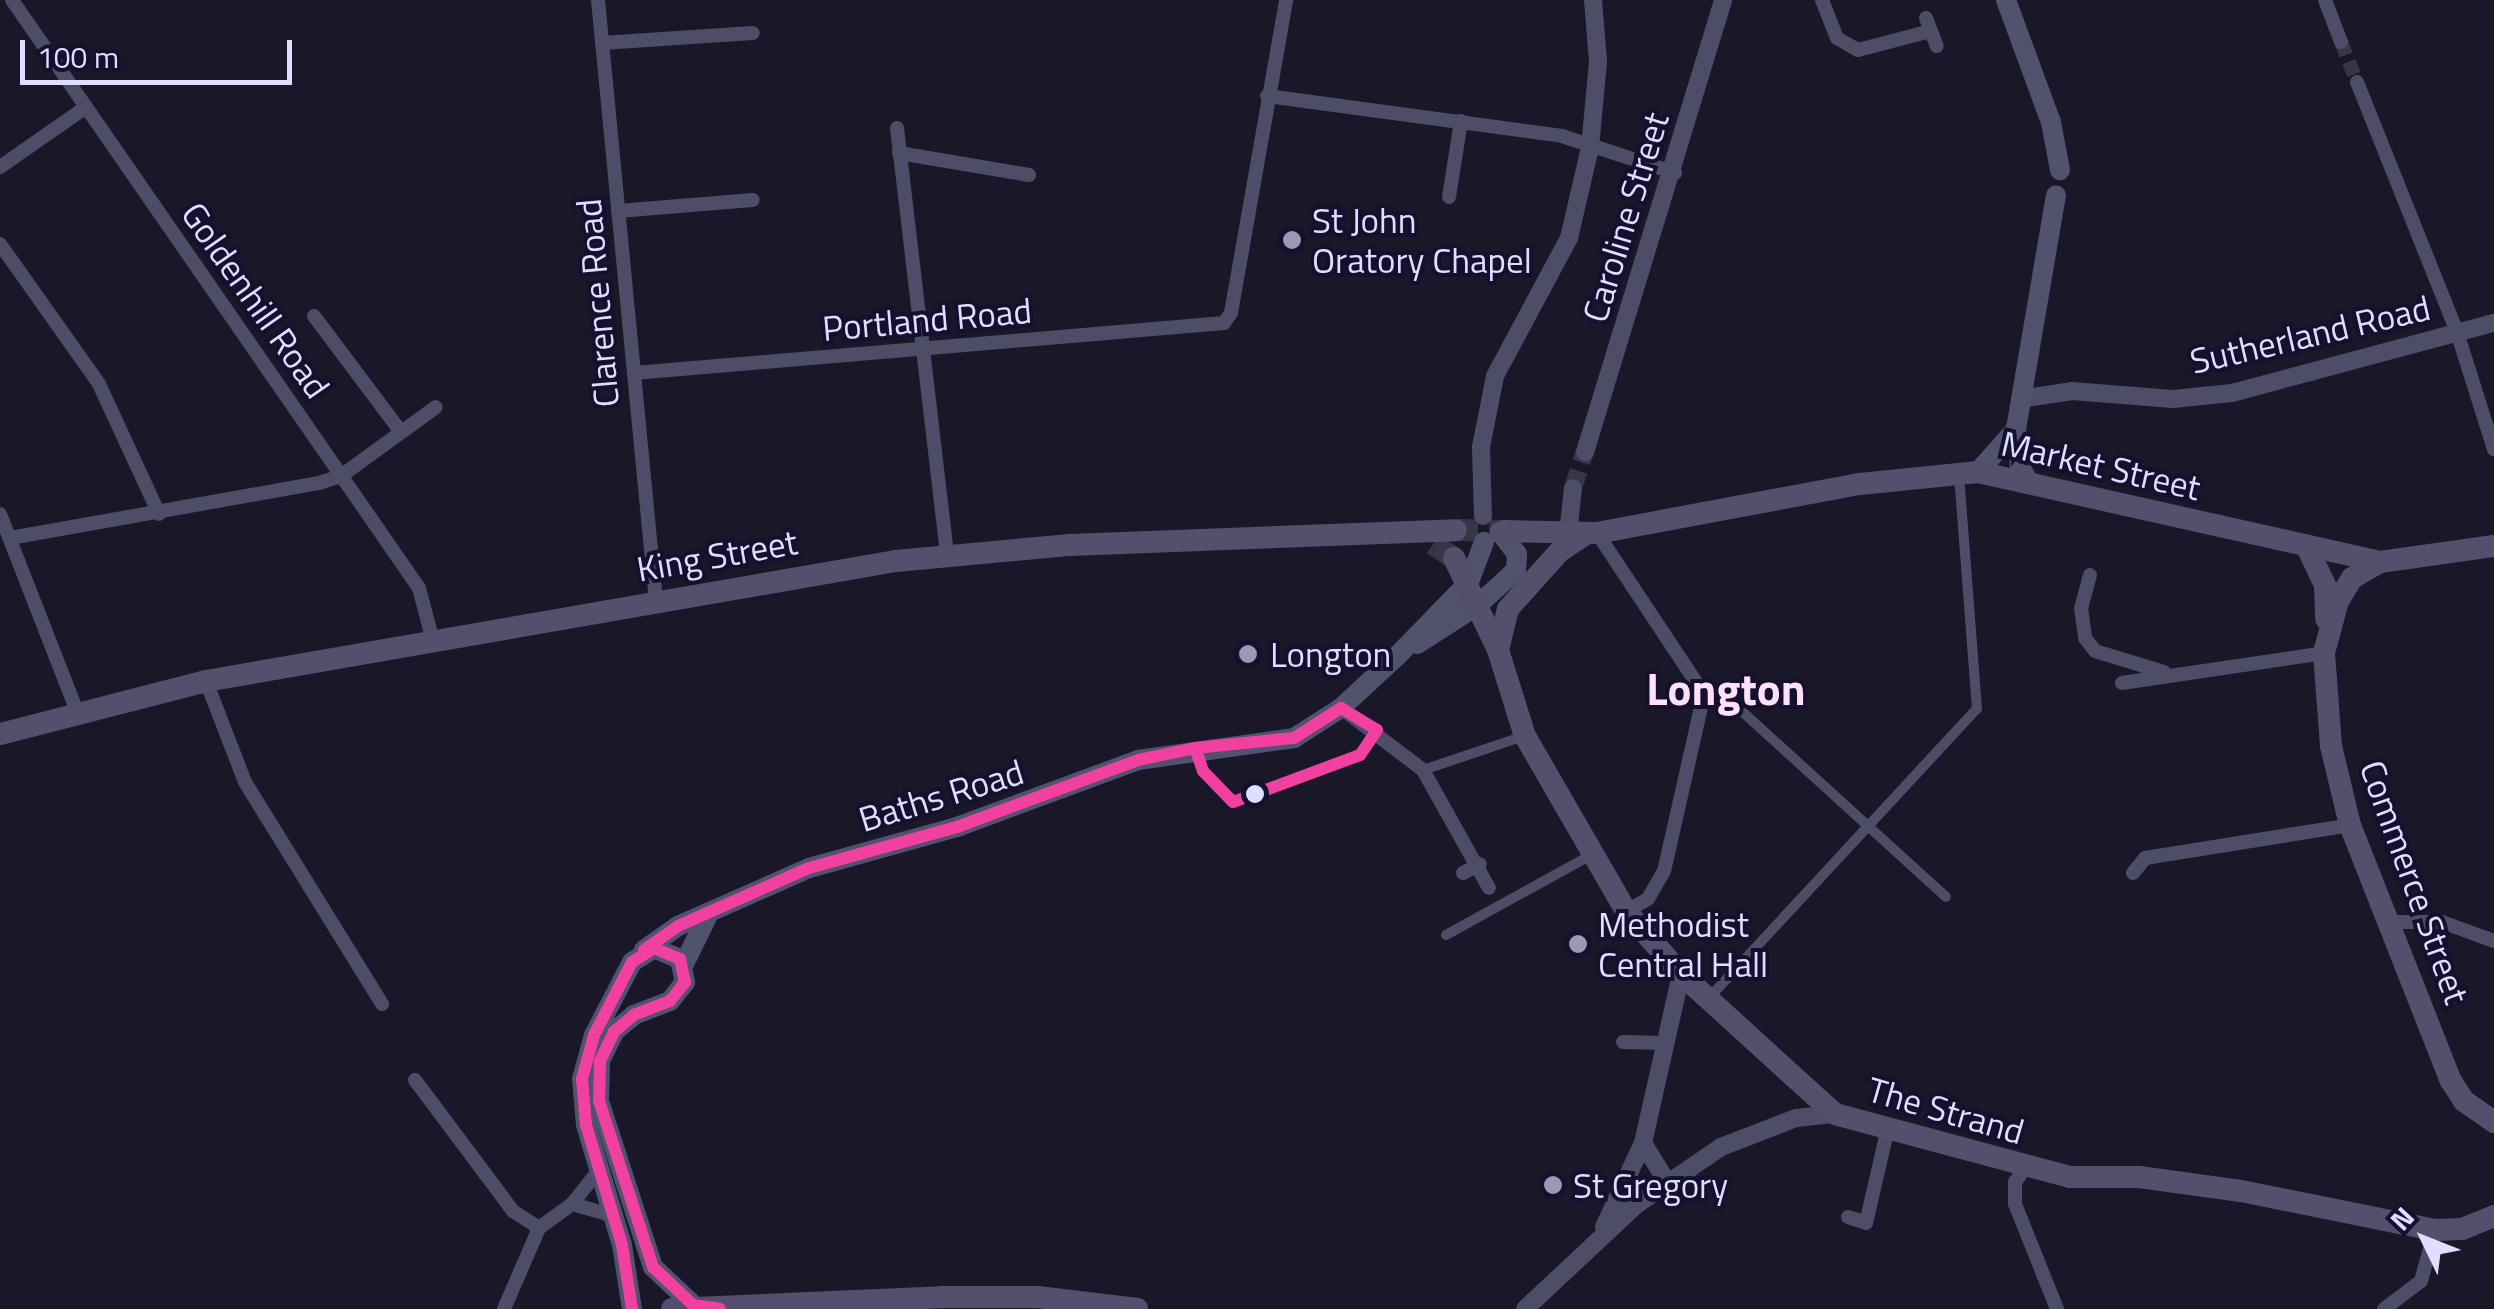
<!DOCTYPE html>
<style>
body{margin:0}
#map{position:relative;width:2494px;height:1309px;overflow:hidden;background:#191728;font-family:"Titillium Web",sans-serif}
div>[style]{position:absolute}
.minor-tunnel>*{height:14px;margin-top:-7px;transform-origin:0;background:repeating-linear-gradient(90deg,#373548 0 14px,transparent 0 21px)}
.tertiary-tunnel>*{height:18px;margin-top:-9px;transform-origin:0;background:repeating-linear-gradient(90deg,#373548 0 18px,transparent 0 27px)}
.primary-tunnel>*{height:22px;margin-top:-11px;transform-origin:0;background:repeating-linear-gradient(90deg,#373548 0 22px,transparent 0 33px)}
.pedestrian>*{height:10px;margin:-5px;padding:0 5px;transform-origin:5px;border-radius:5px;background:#4d4d68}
.minor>*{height:14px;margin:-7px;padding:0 7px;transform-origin:7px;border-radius:7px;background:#4d4d68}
.tertiary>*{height:18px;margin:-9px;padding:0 9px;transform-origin:9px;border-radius:9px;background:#4d4d68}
.secondary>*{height:20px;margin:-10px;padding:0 10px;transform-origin:10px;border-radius:10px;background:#50526e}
.primary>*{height:22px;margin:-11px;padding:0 11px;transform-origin:11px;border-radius:11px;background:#554e6d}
.bus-1>*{height:12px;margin:-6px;padding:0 6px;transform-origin:6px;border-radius:6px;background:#f240a1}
.dots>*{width:28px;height:28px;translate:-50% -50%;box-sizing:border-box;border:5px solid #13112e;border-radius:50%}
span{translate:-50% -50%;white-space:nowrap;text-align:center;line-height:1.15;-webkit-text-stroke:8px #13112e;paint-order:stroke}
.street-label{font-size:35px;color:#dfdeff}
.poi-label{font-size:35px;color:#dfdeff}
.left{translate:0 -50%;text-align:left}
.district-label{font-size:45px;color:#ffe0f6;font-weight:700}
.north{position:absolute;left:2374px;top:1189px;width:100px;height:100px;-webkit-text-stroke:8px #13112e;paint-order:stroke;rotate:313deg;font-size:28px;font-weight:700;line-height:40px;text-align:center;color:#dfdeff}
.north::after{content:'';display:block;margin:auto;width:35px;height:45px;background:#dfdeff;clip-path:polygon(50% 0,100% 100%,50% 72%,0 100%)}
.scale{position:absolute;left:20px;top:40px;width:272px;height:45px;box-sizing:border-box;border:5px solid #dfdeff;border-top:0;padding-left:12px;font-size:30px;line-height:35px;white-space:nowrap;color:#dfdeff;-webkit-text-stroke:8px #13112e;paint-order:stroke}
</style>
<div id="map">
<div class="minor-tunnel">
<i style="left:2341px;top:42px;width:43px;rotate:68.2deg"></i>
</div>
<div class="tertiary-tunnel">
<i style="left:1573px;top:488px;width:38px;rotate:-72deg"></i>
</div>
<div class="primary-tunnel">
<i style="left:1456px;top:530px;width:48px;rotate:1.2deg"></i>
<i style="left:1433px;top:544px;width:25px;rotate:34deg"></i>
</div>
<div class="pedestrian">
<i style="left:1704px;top:694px;width:33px;rotate:20deg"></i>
<i style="left:1735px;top:705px;width:285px;rotate:42.3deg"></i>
<i style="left:1423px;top:770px;width:107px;rotate:-18.6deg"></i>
<i style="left:1446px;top:935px;width:166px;rotate:-28.9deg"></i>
<i style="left:1708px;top:999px;width:396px;rotate:-47.2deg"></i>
<i style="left:1977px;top:709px;width:237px;rotate:-94.4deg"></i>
</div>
<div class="minor">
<i style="left:12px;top:0;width:715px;rotate:55.31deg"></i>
<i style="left:419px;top:588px;width:55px;rotate:75.2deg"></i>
<i style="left:598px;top:0;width:604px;rotate:84.49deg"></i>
<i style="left:1822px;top:0;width:41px;rotate:68.5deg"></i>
<i style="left:1837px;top:38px;width:24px;rotate:30deg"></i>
<i style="left:1858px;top:50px;width:75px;rotate:-14.6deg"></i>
<i style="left:2325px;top:0;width:45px;rotate:69.1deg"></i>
<i style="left:1926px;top:18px;width:30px;rotate:69deg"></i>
<i style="left:602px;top:43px;width:151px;rotate:-3.8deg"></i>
<i style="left:2357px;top:82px;width:269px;rotate:68.2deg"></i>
<i style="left:2457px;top:332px;width:123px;rotate:72.5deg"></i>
<i style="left:1267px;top:96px;width:298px;rotate:7.7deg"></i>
<i style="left:1562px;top:136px;width:119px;rotate:18.1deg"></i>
<i style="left:897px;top:128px;width:430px;rotate:83.3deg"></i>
<i style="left:899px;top:153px;width:132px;rotate:9.6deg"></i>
<i style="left:0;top:167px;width:105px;rotate:-34.9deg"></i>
<i style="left:1449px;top:197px;width:77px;rotate:-81deg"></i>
<i style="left:618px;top:211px;width:135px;rotate:-4.7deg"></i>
<i style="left:0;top:244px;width:171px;rotate:54.7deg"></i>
<i style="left:99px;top:384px;width:143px;rotate:65.2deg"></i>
<i style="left:314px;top:316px;width:145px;rotate:53.1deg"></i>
<i style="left:634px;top:373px;width:592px;rotate:-4.84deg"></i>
<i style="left:1224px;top:323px;width:12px;rotate:-55deg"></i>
<i style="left:1231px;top:313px;width:318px;rotate:-80deg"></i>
<i style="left:0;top:514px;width:212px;rotate:68.7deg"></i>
<i style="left:1597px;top:533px;width:193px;rotate:56.4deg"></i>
<i style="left:1704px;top:694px;width:181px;rotate:102.7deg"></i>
<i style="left:1664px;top:871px;width:32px;rotate:120deg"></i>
<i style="left:1648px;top:899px;width:25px;rotate:151deg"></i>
<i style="left:10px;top:538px;width:314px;rotate:-10.1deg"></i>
<i style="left:319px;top:483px;width:23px;rotate:-18deg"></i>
<i style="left:341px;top:476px;width:117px;rotate:-36deg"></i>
<i style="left:2090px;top:575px;width:34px;rotate:105deg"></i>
<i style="left:2081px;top:608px;width:30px;rotate:82deg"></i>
<i style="left:2085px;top:638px;width:16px;rotate:52deg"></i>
<i style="left:2095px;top:651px;width:72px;rotate:16.9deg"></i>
<i style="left:206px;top:681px;width:108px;rotate:68.9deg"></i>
<i style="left:245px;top:782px;width:261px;rotate:58.3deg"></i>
<i style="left:2122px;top:683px;width:204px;rotate:-8.4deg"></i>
<i style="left:1341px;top:708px;width:103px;rotate:37.1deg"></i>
<i style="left:1423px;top:770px;width:135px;rotate:60.8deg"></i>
<i style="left:1463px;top:873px;width:19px;rotate:-28deg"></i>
<i style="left:2133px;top:873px;width:19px;rotate:-51deg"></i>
<i style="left:2145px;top:858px;width:208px;rotate:-9.1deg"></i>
<i style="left:2390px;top:922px;width:52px"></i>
<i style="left:2442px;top:922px;width:55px;rotate:20.1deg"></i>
<i style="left:1623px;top:1042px;width:44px;rotate:1.3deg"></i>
<i style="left:415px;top:1080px;width:164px;rotate:53.2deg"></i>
<i style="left:513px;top:1211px;width:31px;rotate:33deg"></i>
<i style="left:2024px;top:1170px;width:15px;rotate:127deg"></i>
<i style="left:2015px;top:1182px;width:22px;rotate:90deg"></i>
<i style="left:2015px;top:1204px;width:113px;rotate:68.2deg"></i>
<i style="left:572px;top:1204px;width:44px;rotate:15.9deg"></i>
<i style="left:1848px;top:1217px;width:19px;rotate:18deg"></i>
<i style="left:1866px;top:1223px;width:93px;rotate:-77deg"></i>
<i style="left:504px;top:1309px;width:88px;rotate:-66.6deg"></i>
<i style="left:539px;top:1228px;width:41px;rotate:-36deg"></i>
<i style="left:572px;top:1204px;width:43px;rotate:-51.5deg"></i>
<i style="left:2384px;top:1309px;width:46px;rotate:-37.1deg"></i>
<i style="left:2421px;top:1281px;width:53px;rotate:-74.6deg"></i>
</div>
<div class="tertiary">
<i style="left:2020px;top:399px;width:53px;rotate:-8.7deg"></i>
<i style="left:2072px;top:391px;width:101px;rotate:4.5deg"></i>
<i style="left:2173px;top:399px;width:59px;rotate:-5.8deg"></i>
<i style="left:2232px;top:393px;width:271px;rotate:-15deg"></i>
<i style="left:1585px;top:452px;width:473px;rotate:-73deg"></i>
<i style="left:1483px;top:516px;width:69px;rotate:-91.7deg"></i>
<i style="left:1481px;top:447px;width:72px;rotate:-78.8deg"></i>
<i style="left:1495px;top:376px;width:157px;rotate:-61.8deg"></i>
<i style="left:1569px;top:238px;width:92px;rotate:-76.9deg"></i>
<i style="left:1590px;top:148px;width:87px;rotate:-84.7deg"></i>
<i style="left:1598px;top:61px;width:61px;rotate:-94.7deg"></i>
<i style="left:1568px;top:534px;width:46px;rotate:-83.8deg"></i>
<i style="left:1643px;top:1143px;width:46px;rotate:58.4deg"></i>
<i style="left:1604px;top:1227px;width:93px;rotate:-65.1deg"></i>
<i style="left:1643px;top:1143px;width:173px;rotate:-77.3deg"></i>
<i style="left:1525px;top:1309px;width:152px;rotate:-43.1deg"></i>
<i style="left:1636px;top:1205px;width:103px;rotate:-34.3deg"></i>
<i style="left:1721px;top:1147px;width:80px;rotate:-21.1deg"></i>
<i style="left:1796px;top:1118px;width:39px;rotate:-6deg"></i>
</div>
<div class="secondary">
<i style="left:2006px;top:0;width:130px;rotate:69.8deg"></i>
<i style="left:2051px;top:122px;width:49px;rotate:79.4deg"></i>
<i style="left:1978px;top:472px;width:57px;rotate:-48.5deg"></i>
<i style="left:2030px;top:484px;width:20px;rotate:-120deg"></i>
<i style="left:2020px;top:467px;width:38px;rotate:-96deg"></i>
<i style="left:2016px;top:429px;width:237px;rotate:-80.3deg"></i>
<i style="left:1417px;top:644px;width:72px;rotate:-32.6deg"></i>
<i style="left:1478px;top:605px;width:52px;rotate:-42.6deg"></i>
<i style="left:1516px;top:570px;width:16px;rotate:-86deg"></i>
<i style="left:1517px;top:554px;width:28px;rotate:-128deg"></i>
<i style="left:644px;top:950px;width:42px;rotate:-35.2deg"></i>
<i style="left:678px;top:926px;width:143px;rotate:-23.9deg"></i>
<i style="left:809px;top:868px;width:154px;rotate:-15.5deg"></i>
<i style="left:957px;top:827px;width:193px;rotate:-20.3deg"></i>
<i style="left:1138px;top:760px;width:158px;rotate:-8deg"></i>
<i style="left:1294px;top:738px;width:56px;rotate:-32.6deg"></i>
<i style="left:1341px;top:708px;width:78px;rotate:-42.9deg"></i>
<i style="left:1398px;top:655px;width:102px;rotate:-45.8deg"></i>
<i style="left:1469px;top:582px;width:43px;rotate:-69.4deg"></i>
<i style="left:683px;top:966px;width:59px;rotate:-63.9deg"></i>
<i style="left:632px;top:1309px;width:65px;rotate:-98.9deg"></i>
<i style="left:622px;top:1245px;width:125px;rotate:-106.7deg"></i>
<i style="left:586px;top:1125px;width:46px;rotate:-95deg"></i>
<i style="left:582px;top:1079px;width:46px;rotate:-74.7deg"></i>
<i style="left:594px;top:1035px;width:82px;rotate:-62.5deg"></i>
<i style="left:632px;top:962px;width:26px;rotate:-32deg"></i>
<i style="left:654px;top:948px;width:28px;rotate:23deg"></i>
<i style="left:680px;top:959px;width:24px;rotate:78deg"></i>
<i style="left:685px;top:982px;width:24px;rotate:128deg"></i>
<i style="left:670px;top:1001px;width:39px;rotate:159deg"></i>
<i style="left:634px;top:1015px;width:26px;rotate:140deg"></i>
<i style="left:614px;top:1032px;width:32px;rotate:116deg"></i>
<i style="left:600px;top:1061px;width:40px;rotate:91.4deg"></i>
<i style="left:599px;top:1101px;width:175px;rotate:72deg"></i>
<i style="left:653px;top:1267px;width:55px;rotate:43.5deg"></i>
</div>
<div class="primary">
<i style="left:1504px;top:531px;width:93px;rotate:1.2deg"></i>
<i style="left:1597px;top:533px;width:268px;rotate:-10.6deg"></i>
<i style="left:1860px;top:484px;width:119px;rotate:-5.8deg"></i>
<i style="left:1978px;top:472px;width:412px;rotate:12.6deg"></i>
<i style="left:2380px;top:562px;width:115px;rotate:-8deg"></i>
<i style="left:2307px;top:547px;width:42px;rotate:64.7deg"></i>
<i style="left:2325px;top:585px;width:34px;rotate:88deg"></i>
<i style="left:1454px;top:558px;width:102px;rotate:64.4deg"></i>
<i style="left:1498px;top:650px;width:90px;rotate:72.6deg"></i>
<i style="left:1525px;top:736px;width:202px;rotate:60deg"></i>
<i style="left:1626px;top:911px;width:84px;rotate:48.9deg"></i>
<i style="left:1681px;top:974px;width:208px;rotate:42.3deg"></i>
<i style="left:1835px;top:1114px;width:243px;rotate:15deg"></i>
<i style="left:2070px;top:1177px;width:69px"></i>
<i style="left:2139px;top:1177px;width:103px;rotate:7.8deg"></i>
<i style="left:2241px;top:1191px;width:198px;rotate:11.4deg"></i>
<i style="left:2435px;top:1230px;width:27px;rotate:-2deg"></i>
<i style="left:2462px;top:1229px;width:35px;rotate:-22deg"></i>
<i style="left:2380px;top:562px;width:32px;rotate:150deg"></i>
<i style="left:2352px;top:578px;width:27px;rotate:121deg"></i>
<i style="left:2338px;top:601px;width:54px;rotate:105.1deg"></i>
<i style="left:2324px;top:653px;width:93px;rotate:85.7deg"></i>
<i style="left:2331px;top:746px;width:81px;rotate:76.5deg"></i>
<i style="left:2350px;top:825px;width:275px;rotate:68.5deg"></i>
<i style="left:2451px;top:1081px;width:24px;rotate:57deg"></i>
<i style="left:2464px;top:1101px;width:37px;rotate:35deg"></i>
<i style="left:1498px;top:650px;width:42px;rotate:-76.3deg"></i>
<i style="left:1508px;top:609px;width:76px;rotate:-48.2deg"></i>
<i style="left:1559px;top:552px;width:32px;rotate:-34deg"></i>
<i style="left:0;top:734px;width:213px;rotate:-14.4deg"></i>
<i style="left:206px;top:681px;width:700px;rotate:-9.87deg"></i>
<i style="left:896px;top:561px;width:175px;rotate:-5.3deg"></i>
<i style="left:1070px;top:545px;width:386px;rotate:-2.2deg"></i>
<i style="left:672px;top:1309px;width:270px;rotate:-2.5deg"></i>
<i style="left:942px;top:1297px;width:96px"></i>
<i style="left:1038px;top:1297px;width:100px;rotate:6.9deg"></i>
</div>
<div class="bus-1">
<i style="left:1341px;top:708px;width:42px;rotate:31.4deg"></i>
<i style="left:1377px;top:730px;width:30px;rotate:124deg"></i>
<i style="left:1360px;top:755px;width:135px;rotate:159.7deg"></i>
<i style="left:1233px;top:802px;width:43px;rotate:-134.1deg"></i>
<i style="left:1203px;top:771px;width:24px;rotate:-109deg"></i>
<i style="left:1195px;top:748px;width:100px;rotate:-5.8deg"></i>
<i style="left:1294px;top:738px;width:56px;rotate:-32.6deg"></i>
<i style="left:644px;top:950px;width:42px;rotate:-35.2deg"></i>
<i style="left:678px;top:926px;width:143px;rotate:-23.9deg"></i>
<i style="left:809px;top:868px;width:154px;rotate:-15.5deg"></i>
<i style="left:957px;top:827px;width:193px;rotate:-20.3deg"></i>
<i style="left:1138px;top:760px;width:58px;rotate:-11.9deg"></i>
<i style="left:632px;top:1309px;width:65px;rotate:-98.9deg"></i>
<i style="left:622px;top:1245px;width:125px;rotate:-106.7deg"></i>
<i style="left:586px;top:1125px;width:46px;rotate:-95deg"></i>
<i style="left:582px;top:1079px;width:46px;rotate:-74.7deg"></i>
<i style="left:594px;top:1035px;width:82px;rotate:-62.5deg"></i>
<i style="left:632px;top:962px;width:26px;rotate:-32deg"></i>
<i style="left:654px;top:948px;width:28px;rotate:23deg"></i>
<i style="left:680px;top:959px;width:24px;rotate:78deg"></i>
<i style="left:685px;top:982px;width:24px;rotate:128deg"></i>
<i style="left:670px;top:1001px;width:39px;rotate:159deg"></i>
<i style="left:634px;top:1015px;width:26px;rotate:140deg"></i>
<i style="left:614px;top:1032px;width:32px;rotate:116deg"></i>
<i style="left:600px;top:1061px;width:40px;rotate:91.4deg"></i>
<i style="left:599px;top:1101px;width:175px;rotate:72deg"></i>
<i style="left:653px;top:1267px;width:55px;rotate:43.5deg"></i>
<i style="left:693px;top:1305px;width:27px;rotate:8deg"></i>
</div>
<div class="dots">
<i style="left:1292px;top:240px;background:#9a98b4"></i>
<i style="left:1248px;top:654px;background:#9a98b4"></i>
<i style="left:1255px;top:794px;background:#dfdeff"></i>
<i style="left:1578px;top:944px;background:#9a98b4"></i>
<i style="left:1553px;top:1185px;background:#9a98b4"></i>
</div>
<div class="street-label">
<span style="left:1625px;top:217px;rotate:-73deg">Caroline Street</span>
<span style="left:256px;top:300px;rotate:55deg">Goldenhill Road</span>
<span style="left:597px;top:303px;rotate:-95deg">Clarence Road</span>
<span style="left:927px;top:319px;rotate:-5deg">Portland Road</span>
<span style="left:2310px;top:334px;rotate:-13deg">Sutherland Road</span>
<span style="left:2101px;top:465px;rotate:13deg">Market Street</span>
<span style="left:717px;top:555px;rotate:-10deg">King Street</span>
<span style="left:941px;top:795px;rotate:-17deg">Baths Road</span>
<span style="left:2415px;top:882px;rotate:70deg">Commerce Street</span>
<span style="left:1946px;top:1110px;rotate:16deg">The Strand</span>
</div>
<div class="poi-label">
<span class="left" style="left:1312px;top:240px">St John<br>Oratory Chapel</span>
<span class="left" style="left:1270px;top:654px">Longton</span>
<span class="left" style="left:1598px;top:944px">Methodist<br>Central Hall</span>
<span class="left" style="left:1573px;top:1185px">St Gregory</span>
</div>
<div class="district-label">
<span style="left:1726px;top:689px">Longton</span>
</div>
<div class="north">N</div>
<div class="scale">100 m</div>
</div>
